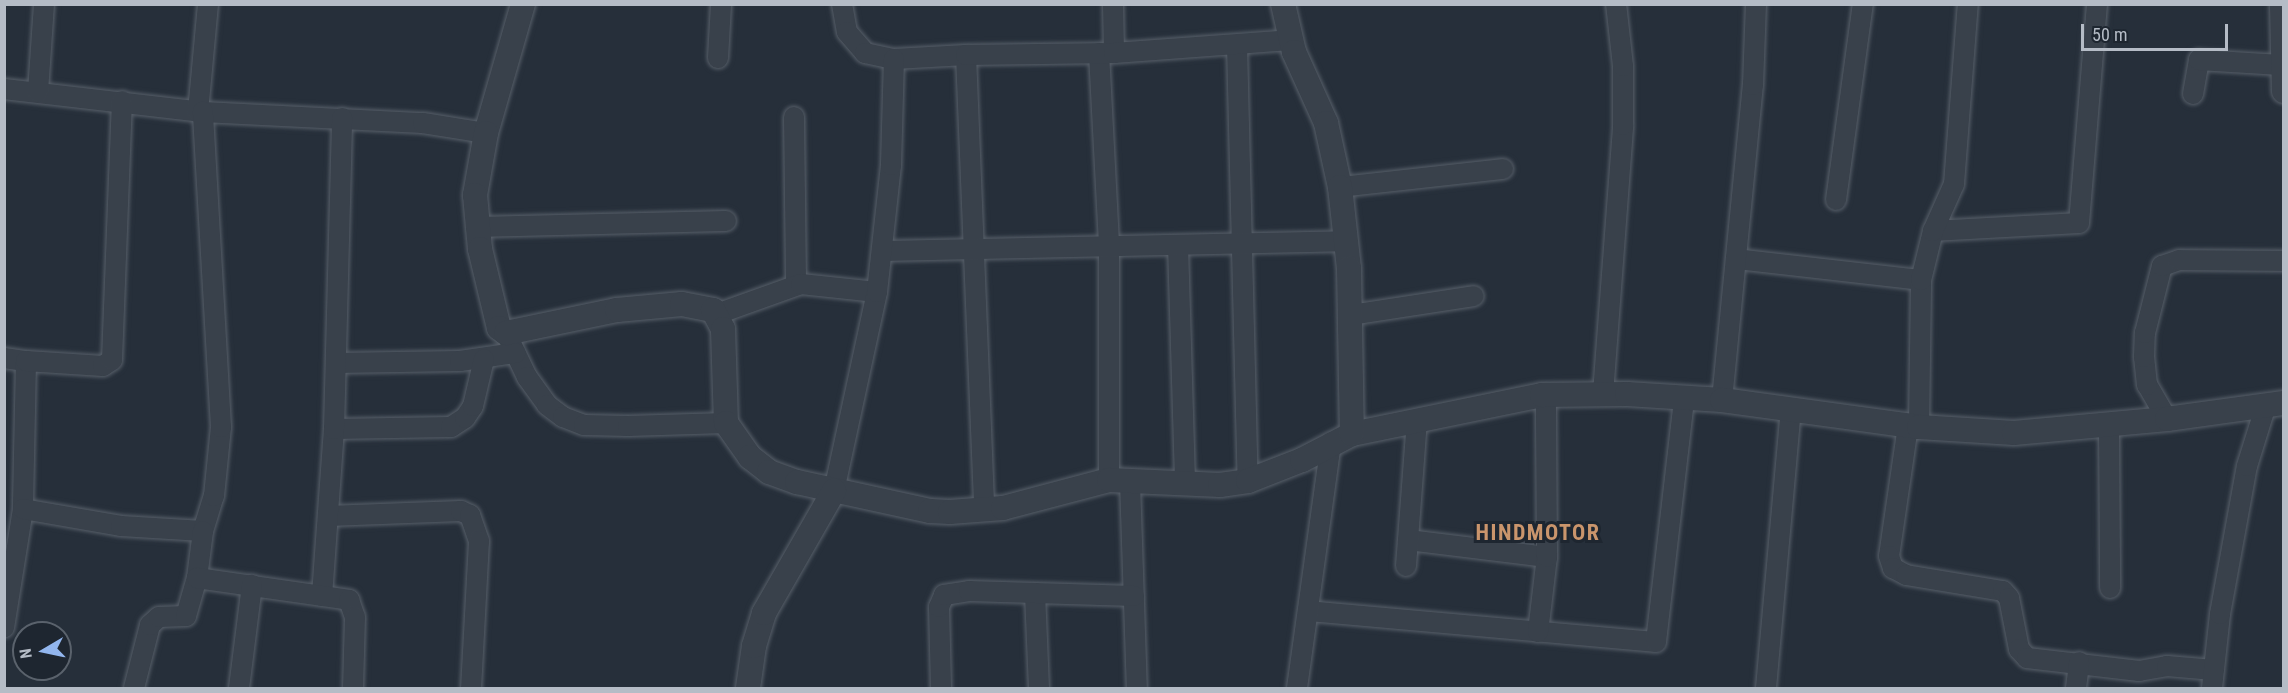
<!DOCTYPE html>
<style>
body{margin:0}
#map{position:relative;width:2288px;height:693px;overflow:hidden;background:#262f3a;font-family:"Roboto Condensed",sans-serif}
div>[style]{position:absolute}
.roads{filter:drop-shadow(0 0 2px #575f69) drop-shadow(0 0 2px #575f69)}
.minor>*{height:20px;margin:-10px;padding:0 10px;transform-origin:10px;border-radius:10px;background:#39414b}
.tertiary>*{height:24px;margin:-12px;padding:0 12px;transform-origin:12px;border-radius:12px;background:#39414b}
span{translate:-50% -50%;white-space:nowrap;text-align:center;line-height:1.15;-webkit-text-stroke:6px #1e2630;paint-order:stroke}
.district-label{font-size:22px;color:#ca956c;font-weight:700;letter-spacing:1.5px}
.frame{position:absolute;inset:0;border:6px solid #b5bcc6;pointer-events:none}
.north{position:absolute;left:12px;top:621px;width:60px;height:60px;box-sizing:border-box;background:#1e2630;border:2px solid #5a626c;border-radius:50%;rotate:261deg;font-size:16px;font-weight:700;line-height:24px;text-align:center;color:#b5bcc6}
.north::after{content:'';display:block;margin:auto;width:21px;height:27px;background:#92b6ee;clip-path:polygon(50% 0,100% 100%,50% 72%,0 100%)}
.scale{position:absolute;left:2081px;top:24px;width:147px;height:27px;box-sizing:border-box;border:3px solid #b5bcc6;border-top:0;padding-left:8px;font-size:18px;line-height:21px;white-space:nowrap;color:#b5bcc6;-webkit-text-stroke:4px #1e2630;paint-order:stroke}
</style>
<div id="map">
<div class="roads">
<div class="minor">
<i style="left:842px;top:4px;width:28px;rotate:80deg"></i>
<i style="left:847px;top:32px;width:28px;rotate:49deg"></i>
<i style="left:865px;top:53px;width:30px;rotate:12deg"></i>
<i style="left:894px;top:59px;width:72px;rotate:-3.2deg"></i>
<i style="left:966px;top:55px;width:455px;rotate:87.7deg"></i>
<i style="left:1113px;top:4px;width:49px;rotate:88.8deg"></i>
<i style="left:1237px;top:45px;width:436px;rotate:88.6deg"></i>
<i style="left:1099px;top:53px;width:193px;rotate:87deg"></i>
<i style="left:1109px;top:246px;width:234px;rotate:90deg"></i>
<i style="left:966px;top:55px;width:148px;rotate:-0.8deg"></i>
<i style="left:1114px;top:53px;width:176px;rotate:-4.2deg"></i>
<i style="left:718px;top:58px;width:54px;rotate:-86.8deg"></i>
<i style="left:4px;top:89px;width:200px;rotate:6.6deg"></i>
<i style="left:203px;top:112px;width:220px;rotate:2.9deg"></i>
<i style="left:423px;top:123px;width:64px;rotate:9deg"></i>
<i style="left:38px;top:92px;width:88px;rotate:-86.1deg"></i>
<i style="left:2193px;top:94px;width:35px;rotate:-80deg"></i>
<i style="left:2199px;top:60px;width:82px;rotate:3.5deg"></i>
<i style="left:198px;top:112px;width:108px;rotate:-84.7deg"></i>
<i style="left:794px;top:117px;width:168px;rotate:89.3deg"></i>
<i style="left:1340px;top:187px;width:164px;rotate:-6.3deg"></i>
<i style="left:1836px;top:200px;width:198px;rotate:-82.2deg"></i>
<i style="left:476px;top:227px;width:250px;rotate:-1.4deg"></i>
<i style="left:1933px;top:231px;width:146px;rotate:-3.1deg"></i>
<i style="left:2079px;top:223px;width:220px;rotate:-85.3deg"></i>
<i style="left:1178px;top:245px;width:239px;rotate:88.3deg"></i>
<i style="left:882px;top:251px;width:464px;rotate:-1.2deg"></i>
<i style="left:1736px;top:259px;width:186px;rotate:6.5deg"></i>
<i style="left:717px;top:314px;width:89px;rotate:-19.7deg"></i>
<i style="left:801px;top:284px;width:76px;rotate:6deg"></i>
<i style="left:1350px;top:315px;width:125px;rotate:-8.7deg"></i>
<i style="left:506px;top:333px;width:49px;rotate:64.5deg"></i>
<i style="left:527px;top:377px;width:34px;rotate:54deg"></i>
<i style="left:547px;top:405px;width:20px;rotate:37deg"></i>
<i style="left:563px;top:417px;width:22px;rotate:21deg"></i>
<i style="left:584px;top:425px;width:44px;rotate:1.3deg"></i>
<i style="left:628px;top:426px;width:98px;rotate:-1.8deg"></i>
<i style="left:4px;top:358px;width:22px;rotate:8deg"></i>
<i style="left:26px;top:361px;width:148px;rotate:91.2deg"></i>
<i style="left:23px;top:509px;width:120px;rotate:99.1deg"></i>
<i style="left:26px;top:361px;width:77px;rotate:3.7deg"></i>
<i style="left:103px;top:366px;width:11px;rotate:-34deg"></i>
<i style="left:112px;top:360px;width:259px;rotate:-87.8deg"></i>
<i style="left:336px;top:363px;width:124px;rotate:-0.9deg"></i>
<i style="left:460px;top:361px;width:56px;rotate:-8.3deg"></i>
<i style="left:1603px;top:394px;width:270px;rotate:-85.7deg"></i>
<i style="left:1623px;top:125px;width:59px;rotate:-90deg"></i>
<i style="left:1623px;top:66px;width:62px;rotate:-96.4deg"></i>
<i style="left:1722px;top:400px;width:317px;rotate:-84.4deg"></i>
<i style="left:1753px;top:85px;width:81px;rotate:-87.9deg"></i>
<i style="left:2167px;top:419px;width:39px;rotate:-120deg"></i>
<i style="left:2147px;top:385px;width:28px;rotate:-96deg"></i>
<i style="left:2144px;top:357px;width:24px;rotate:-88deg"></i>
<i style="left:2145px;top:333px;width:69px;rotate:-75.8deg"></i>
<i style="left:2162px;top:266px;width:18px;rotate:-19deg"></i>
<i style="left:2179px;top:260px;width:105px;rotate:0.5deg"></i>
<i style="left:2109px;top:425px;width:163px;rotate:89.6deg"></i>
<i style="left:1908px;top:426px;width:131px;rotate:98.3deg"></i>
<i style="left:1889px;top:556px;width:13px;rotate:72deg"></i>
<i style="left:1893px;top:568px;width:15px;rotate:28deg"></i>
<i style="left:1906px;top:575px;width:98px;rotate:9.4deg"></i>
<i style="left:2003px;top:591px;width:9px;rotate:49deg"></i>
<i style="left:2009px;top:598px;width:52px;rotate:78.9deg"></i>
<i style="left:2019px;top:649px;width:12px;rotate:48deg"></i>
<i style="left:2027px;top:658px;width:113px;rotate:6.6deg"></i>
<i style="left:2139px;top:671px;width:28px;rotate:-10deg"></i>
<i style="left:2167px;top:666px;width:47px;rotate:4.9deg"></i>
<i style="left:1919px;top:427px;width:147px;rotate:-89.2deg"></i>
<i style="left:1921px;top:280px;width:50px;rotate:-76.2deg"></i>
<i style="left:1933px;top:231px;width:51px;rotate:-65.9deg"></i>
<i style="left:1954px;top:184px;width:181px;rotate:-85.6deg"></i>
<i style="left:334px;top:429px;width:117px;rotate:-1deg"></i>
<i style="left:451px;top:427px;width:17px;rotate:-33deg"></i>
<i style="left:465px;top:418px;width:14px;rotate:-56deg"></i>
<i style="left:473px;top:406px;width:48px;rotate:-76.8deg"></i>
<i style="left:1130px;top:482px;width:206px;rotate:88.1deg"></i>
<i style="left:834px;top:491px;width:204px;rotate:-77.8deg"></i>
<i style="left:877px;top:292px;width:128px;rotate:-83.7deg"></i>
<i style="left:891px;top:165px;width:106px;rotate:-88.4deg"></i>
<i style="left:23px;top:509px;width:99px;rotate:9.8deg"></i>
<i style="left:121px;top:526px;width:82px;rotate:3.5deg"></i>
<i style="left:203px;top:531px;width:37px;rotate:-73deg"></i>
<i style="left:214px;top:496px;width:69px;rotate:-84.2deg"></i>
<i style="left:221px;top:427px;width:316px;rotate:-93.3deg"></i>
<i style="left:328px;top:516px;width:133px;rotate:-2.2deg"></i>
<i style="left:461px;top:511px;width:10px;rotate:24deg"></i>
<i style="left:470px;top:515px;width:28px;rotate:71deg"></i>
<i style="left:479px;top:541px;width:147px;rotate:93.1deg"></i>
<i style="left:1408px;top:540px;width:140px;rotate:7deg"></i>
<i style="left:1406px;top:566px;width:146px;rotate:-85.7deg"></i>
<i style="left:197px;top:578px;width:47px;rotate:-82.7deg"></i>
<i style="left:1035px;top:593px;width:95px;rotate:87.6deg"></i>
<i style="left:322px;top:596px;width:167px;rotate:-85.9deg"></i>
<i style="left:334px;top:429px;width:311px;rotate:-88.5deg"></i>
<i style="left:1308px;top:611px;width:349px;rotate:5.1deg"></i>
<i style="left:1656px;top:642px;width:245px;rotate:-83.4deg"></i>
<i style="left:1538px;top:632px;width:76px;rotate:-83.2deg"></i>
<i style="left:1547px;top:557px;width:162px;rotate:-90.4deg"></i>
<i style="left:134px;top:688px;width:65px;rotate:-75.7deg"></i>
<i style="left:150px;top:625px;width:12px;rotate:-42deg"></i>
<i style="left:159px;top:617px;width:27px;rotate:-2deg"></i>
<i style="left:186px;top:616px;width:40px;rotate:-74deg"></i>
<i style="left:197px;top:578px;width:154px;rotate:8.2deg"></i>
<i style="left:349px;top:600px;width:18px;rotate:71deg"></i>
<i style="left:355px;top:617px;width:71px;rotate:91.6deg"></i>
<i style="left:239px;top:688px;width:104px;rotate:-82.8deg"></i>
<i style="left:941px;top:688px;width:81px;rotate:-91.4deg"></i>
<i style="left:939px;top:607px;width:13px;rotate:-67deg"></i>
<i style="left:944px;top:595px;width:25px;rotate:-9deg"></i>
<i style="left:969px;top:591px;width:165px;rotate:1.7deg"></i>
<i style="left:1297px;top:688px;width:248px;rotate:-82.1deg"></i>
<i style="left:1766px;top:688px;width:279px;rotate:-84.9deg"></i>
<i style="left:2076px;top:688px;width:26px;rotate:-83deg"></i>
<i style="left:2212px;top:688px;width:74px;rotate:-83.8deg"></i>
<i style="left:2220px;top:614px;width:150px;rotate:-79.7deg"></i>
<i style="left:2247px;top:466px;width:64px;rotate:-72.7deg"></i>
</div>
<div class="tertiary">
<i style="left:523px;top:4px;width:134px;rotate:106deg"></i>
<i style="left:486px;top:133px;width:63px;rotate:100.1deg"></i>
<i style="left:475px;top:195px;width:54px;rotate:84.7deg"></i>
<i style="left:480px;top:249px;width:81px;rotate:76.5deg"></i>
<i style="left:499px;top:328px;width:9px;rotate:36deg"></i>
<i style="left:506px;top:333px;width:113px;rotate:-11.7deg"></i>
<i style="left:617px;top:310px;width:65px;rotate:-5.3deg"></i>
<i style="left:682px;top:304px;width:32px;rotate:11deg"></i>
<i style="left:713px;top:310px;width:21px;rotate:62deg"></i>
<i style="left:723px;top:329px;width:94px;rotate:88.2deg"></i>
<i style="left:726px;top:423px;width:42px;rotate:54.8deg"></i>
<i style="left:750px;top:457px;width:24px;rotate:38deg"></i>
<i style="left:769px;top:472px;width:30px;rotate:20deg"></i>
<i style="left:797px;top:482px;width:136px;rotate:12.3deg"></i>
<i style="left:930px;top:511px;width:20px;rotate:3deg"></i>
<i style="left:950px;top:512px;width:53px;rotate:-4.3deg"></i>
<i style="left:1003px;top:508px;width:110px;rotate:-14.8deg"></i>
<i style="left:1109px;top:480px;width:111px;rotate:2.6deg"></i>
<i style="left:1220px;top:485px;width:28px;rotate:-8deg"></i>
<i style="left:1248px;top:481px;width:58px;rotate:-21.3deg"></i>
<i style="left:1302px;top:460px;width:56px;rotate:-27.5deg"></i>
<i style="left:1352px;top:434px;width:194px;rotate:-11.6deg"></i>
<i style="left:1542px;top:395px;width:85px;rotate:-0.7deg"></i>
<i style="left:1627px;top:394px;width:95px;rotate:3.6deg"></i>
<i style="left:1722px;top:400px;width:199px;rotate:7.8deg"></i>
<i style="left:1919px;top:427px;width:95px;rotate:3.6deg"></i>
<i style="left:2014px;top:433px;width:154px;rotate:-5.2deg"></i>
<i style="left:2167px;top:419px;width:118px;rotate:-7.8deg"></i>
<i style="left:1283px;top:4px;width:49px;rotate:77.1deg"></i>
<i style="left:1294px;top:52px;width:78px;rotate:65.7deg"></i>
<i style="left:1326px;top:123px;width:66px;rotate:77.7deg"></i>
<i style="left:1340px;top:187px;width:81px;rotate:83.7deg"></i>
<i style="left:1349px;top:268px;width:166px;rotate:89deg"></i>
<i style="left:2282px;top:4px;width:87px;rotate:88.7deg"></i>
<i style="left:748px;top:688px;width:42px;rotate:-81.9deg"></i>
<i style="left:754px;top:646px;width:34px;rotate:-73deg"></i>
<i style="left:764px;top:613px;width:141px;rotate:-60.2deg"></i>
</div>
</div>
<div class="district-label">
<span style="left:1538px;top:533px">HINDMOTOR</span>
</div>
<div class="frame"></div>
<div class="north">N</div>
<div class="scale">50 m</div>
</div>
